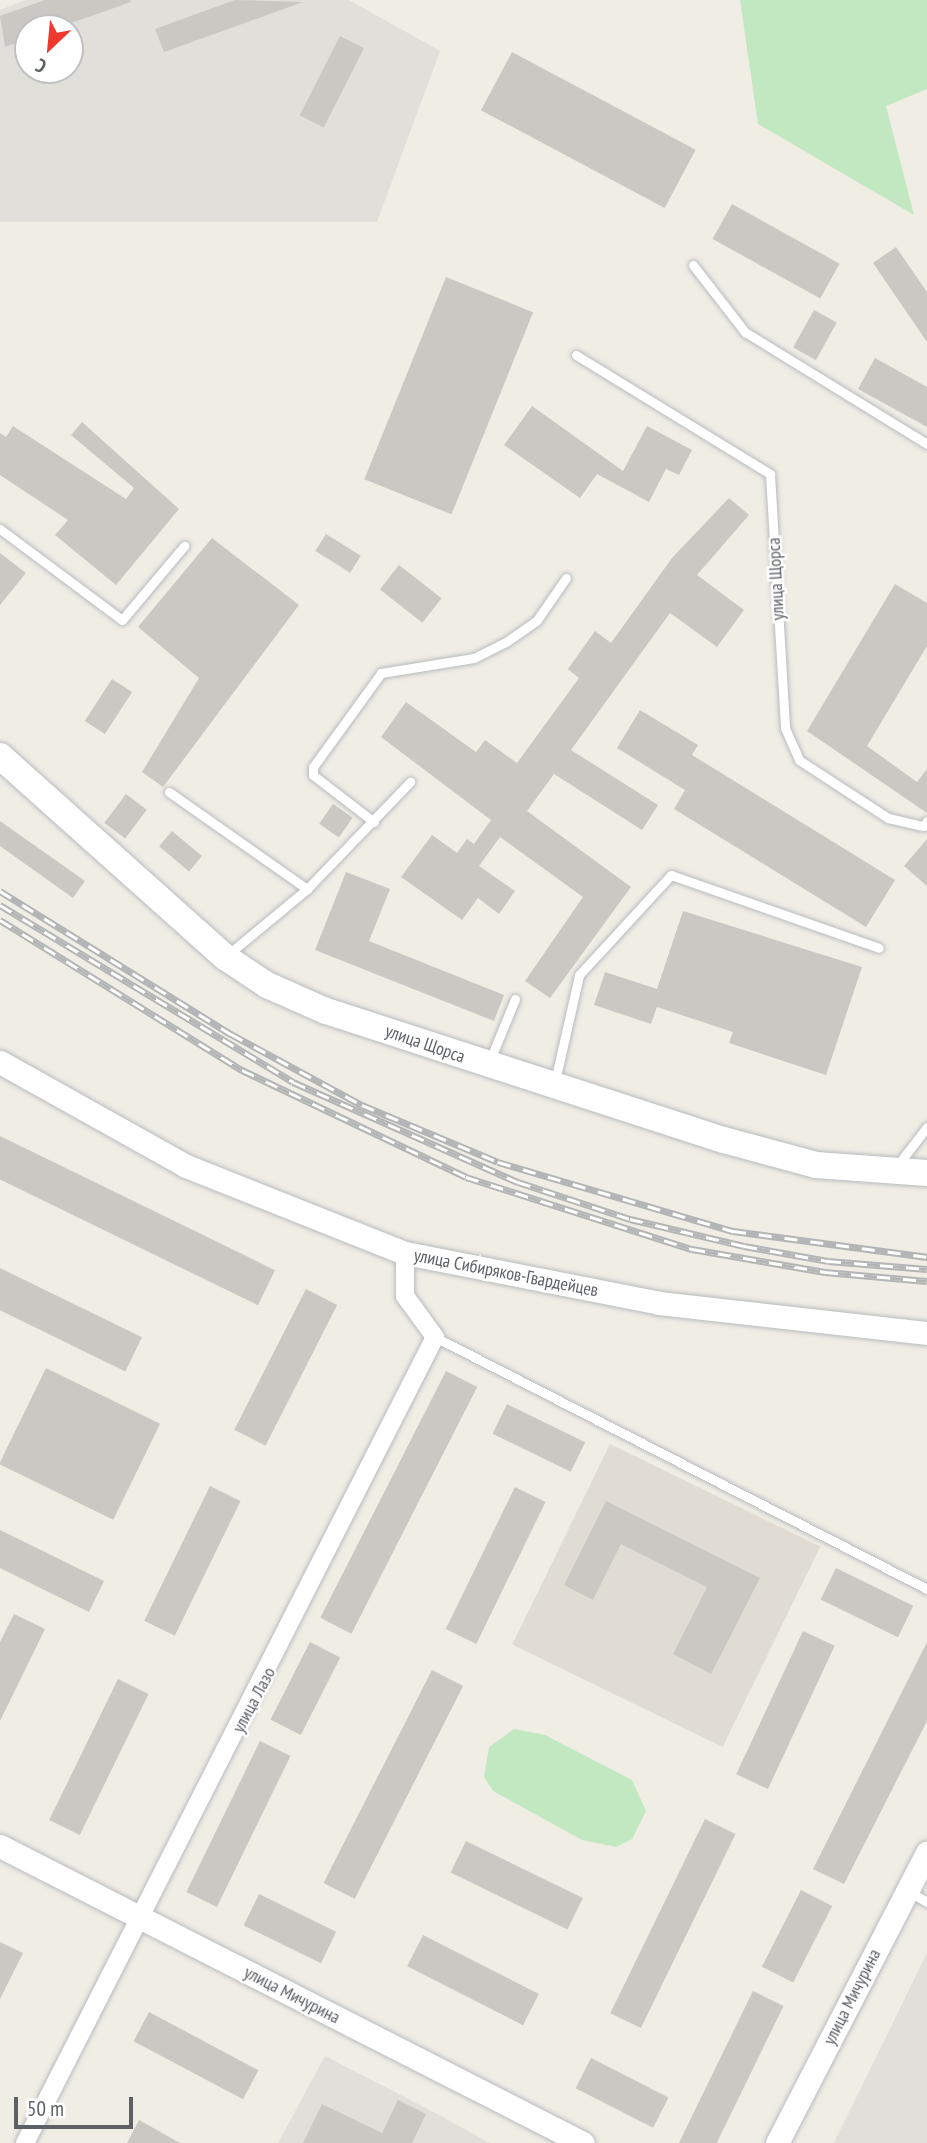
<!DOCTYPE html>
<meta charset="utf-8">
<style>
body{margin:0}
#map{position:relative;width:927px;height:2143px;overflow:hidden;background:#f0ede5;font-family:"PT Sans Narrow",sans-serif}
div>[style]{position:absolute}
.industrial>*{inset:0;background:#e1dfda}
.education>*{inset:0;background:#e0dcd3;transform-origin:0 0}
.green>*{inset:0;background:#c2e8c1}
.building>*{inset:0;background:#cbc8c3;transform-origin:0 0}
.roads{filter:drop-shadow(0 0 2px #b8bbbf) drop-shadow(0 0 2px #b8bbbf)}
.service>*{height:9px;margin:-4.5px;padding:0 4.5px;transform-origin:4.5px;border-radius:4.5px;background:#fff}
.minor>*{height:18px;margin:-9px;padding:0 9px;transform-origin:9px;border-radius:9px;background:#fff}
.tertiary>*{height:23px;margin:-11.5px;padding:0 11.5px;transform-origin:11.5px;border-radius:11.5px;background:#fff}
.secondary>*{height:26px;margin:-13px;padding:0 13px;transform-origin:13px;border-radius:13px;background:#fff}
.rail>*{height:7px;margin-top:-3.5px;transform-origin:0;background:repeating-linear-gradient(90deg,#fff 0 13px,#b4b5b6 0 26px);box-sizing:border-box;border-block:2px solid #b4b5b6}
span{translate:-50% -50%;white-space:nowrap;text-align:center;line-height:1.15;-webkit-text-stroke:5px #fff;paint-order:stroke}
.street-label{font-size:18px;color:#5d6166}
.north{position:absolute;left:14px;top:14px;width:70px;height:70px;box-sizing:border-box;background:#fff;border:2px solid #bec0c2;border-radius:50%;rotate:206deg;font-size:19px;font-weight:700;line-height:28px;text-align:center;color:#5d6166}
.north::after{content:'';display:block;margin:auto;width:24px;height:32px;background:#ee382d;clip-path:polygon(50% 0,100% 100%,50% 72%,0 100%)}
.scale{position:absolute;left:14px;top:2097px;width:119px;height:32px;box-sizing:border-box;border:4px solid #5d6166;border-top:0;padding-left:9px;font-size:21px;line-height:24px;white-space:nowrap;color:#5d6166;-webkit-text-stroke:5px #fff;paint-order:stroke}
</style>
<div id="map">
<div class="industrial">
<i style="clip-path:polygon(evenodd,26px 0,349px 0,440px 51px,377px 222px,0 222px,0 10px,26px 0,28px 28px,70px 28px,70px 70px,28px 70px,28px 28px)"></i>
<i style="clip-path:polygon(927px 1953px,927px 2143px,834px 2143px)"></i>
<i style="clip-path:polygon(325px 2056px,426px 2108px,490px 2143px,278px 2143px)"></i>
</div>
<div class="education">
<i style="left:610px;top:1444px;width:234px;height:223px;rotate:26deg"></i>
</div>
<div class="green">
<i style="clip-path:polygon(740px 0,927px 0,927px 89px,886px 106px,914px 215px,758px 124px)"></i>
<i style="clip-path:polygon(514px 1729px,545px 1735px,632px 1780px,646px 1811px,632px 1839px,616px 1847px,582px 1840px,493px 1791px,484px 1777px,489px 1747px)"></i>
</div>
<div class="building">
<i style="clip-path:polygon(45px 0,130px 0,131px 2px,57px 28px,28px 28px,28px 39px,5px 47px,0 16px)"></i>
<i style="clip-path:polygon(235px 0,303px 2px,164px 52px,155px 29px)"></i>
<i style="left:340px;top:36px;width:27px;height:89px;rotate:27deg"></i>
<i style="left:512px;top:52px;width:208px;height:66px;rotate:28deg"></i>
<i style="left:732px;top:204px;width:123px;height:40px;rotate:29deg"></i>
<i style="clip-path:polygon(896px 247px,927px 292px,927px 342px,873px 263px)"></i>
<i style="left:446px;top:277px;width:94px;height:218px;rotate:22deg"></i>
<i style="left:814px;top:310px;width:26px;height:43px;rotate:29deg"></i>
<i style="clip-path:polygon(875px 358px,927px 387px,927px 427px,858px 389px)"></i>
<i style="clip-path:polygon(532px 406px,623px 471px,647px 426px,692px 450px,679px 475px,666px 469px,649px 502px,597px 474px,580px 498px,504px 445px)"></i>
<i style="clip-path:polygon(82px 422px,179px 509px,116px 585px,55px 535px,68px 520px,0 475px,0 433px,6px 437px,13px 426px,126px 499px,134px 488px,71px 435px)"></i>
<i style="clip-path:polygon(729px 498px,749px 515px,697px 575px,744px 610px,717px 647px,670px 613px,571px 750px,658px 805px,642px 830px,554px 774px,527px 811px,631px 887px,550px 998px,525px 981px,583px 897px,500px 837px,479px 866px,515px 891px,499px 914px,478px 898px,462px 920px,401px 877px,432px 835px,457px 853px,467px 839px,474px 844px,491px 820px,381px 737px,406px 702px,476px 752px,485px 740px,517px 763px,579px 678px,568px 669px,595px 631px,611px 643px,672px 558px)"></i>
<i style="left:326px;top:534px;width:41px;height:20px;rotate:32deg"></i>
<i style="clip-path:polygon(212px 538px,299px 605px,163px 787px,142px 772px,199px 678px,138px 627px)"></i>
<i style="clip-path:polygon(0 553px,26px 573px,0 605px)"></i>
<i style="left:399px;top:565px;width:54px;height:31px;rotate:38deg"></i>
<i style="clip-path:polygon(895px 584px,927px 603px,927px 646px,867px 746px,917px 782px,927px 769px,927px 813px,807px 731px)"></i>
<i style="left:112px;top:679px;width:24px;height:50px;rotate:33deg"></i>
<i style="clip-path:polygon(640px 710px,698px 745px,692px 755px,895px 880px,866px 927px,674px 809px,685px 790px,617px 748px)"></i>
<i style="left:126px;top:794px;width:26px;height:36px;rotate:37deg"></i>
<i style="left:333px;top:804px;width:24px;height:24px;rotate:35deg"></i>
<i style="clip-path:polygon(0 821px,85px 881px,73px 898px,0 846px)"></i>
<i style="left:172px;top:831px;width:39px;height:20px;rotate:40deg"></i>
<i style="clip-path:polygon(927px 839px,927px 886px,904px 866px)"></i>
<i style="clip-path:polygon(346px 872px,390px 889px,369px 941px,504px 995px,494px 1021px,315px 950px)"></i>
<i style="clip-path:polygon(683px 911px,862px 967px,826px 1075px,729px 1043px,733px 1032px,657px 1007px,651px 1024px,594px 1005px,605px 972px,657px 989px)"></i>
<i style="left:0;top:1136px;width:306px;height:39px;rotate:26deg"></i>
<i style="left:0;top:1268px;width:158px;height:38px;rotate:26deg"></i>
<i style="left:306px;top:1289px;width:35px;height:158px;rotate:27deg"></i>
<i style="left:46px;top:1368px;width:127px;height:107px;rotate:26deg"></i>
<i style="left:446px;top:1371px;width:35px;height:277px;rotate:27deg"></i>
<i style="left:507px;top:1404px;width:87px;height:33px;rotate:26deg"></i>
<i style="left:210px;top:1486px;width:34px;height:150px;rotate:26deg"></i>
<i style="left:515px;top:1487px;width:34px;height:158px;rotate:26deg"></i>
<i style="clip-path:polygon(606px 1501px,760px 1578px,711px 1674px,673px 1654px,707px 1587px,621px 1544px,593px 1600px,564px 1585px)"></i>
<i style="clip-path:polygon(0 1530px,104px 1581px,89px 1612px,0 1568px)"></i>
<i style="left:836px;top:1568px;width:86px;height:35px;rotate:26deg"></i>
<i style="clip-path:polygon(14px 1614px,45px 1629px,0 1721px,0 1642px)"></i>
<i style="left:803px;top:1631px;width:35px;height:158px;rotate:25deg"></i>
<i style="left:310px;top:1642px;width:34px;height:87px;rotate:27deg"></i>
<i style="clip-path:polygon(927px 1642px,927px 1721px,844px 1884px,813px 1869px)"></i>
<i style="left:432px;top:1670px;width:35px;height:239px;rotate:27deg"></i>
<i style="left:118px;top:1679px;width:34px;height:157px;rotate:26deg"></i>
<i style="left:260px;top:1741px;width:34px;height:168px;rotate:26deg"></i>
<i style="left:705px;top:1819px;width:34px;height:216px;rotate:26deg"></i>
<i style="left:466px;top:1841px;width:130px;height:35px;rotate:26deg"></i>
<i style="left:801px;top:1890px;width:35px;height:86px;rotate:27deg"></i>
<i style="left:259px;top:1894px;width:86px;height:35px;rotate:26deg"></i>
<i style="left:423px;top:1935px;width:130px;height:35px;rotate:27deg"></i>
<i style="clip-path:polygon(0 1942px,23px 1953px,0 1999px)"></i>
<i style="left:753px;top:1991px;width:34px;height:169px;rotate:26deg"></i>
<i style="left:149px;top:2012px;width:124px;height:33px;rotate:28deg"></i>
<i style="left:591px;top:2058px;width:87px;height:34px;rotate:27deg"></i>
<i style="clip-path:polygon(398px 2100px,426px 2114px,412px 2143px,303px 2143px,322px 2104px,382px 2133px)"></i>
<i style="clip-path:polygon(139px 2120px,180px 2143px,127px 2143px)"></i>
</div>
<div class="roads">
<div class="service">
<i style="left:693px;top:265px;width:85px;rotate:52.2deg"></i>
<i style="left:745px;top:332px;width:214px;rotate:31.6deg"></i>
<i style="left:576px;top:355px;width:228px;rotate:31.5deg"></i>
<i style="left:770px;top:474px;width:254px;rotate:86.6deg"></i>
<i style="left:785px;top:728px;width:35px;rotate:66deg"></i>
<i style="left:799px;top:760px;width:106px;rotate:33.1deg"></i>
<i style="left:888px;top:818px;width:36px;rotate:13deg"></i>
<i style="left:923px;top:826px;width:6px;rotate:-51deg"></i>
<i style="left:0;top:529px;width:152px;rotate:36.7deg"></i>
<i style="left:122px;top:620px;width:97px;rotate:-50deg"></i>
<i style="left:169px;top:792px;width:169px;rotate:35.1deg"></i>
<i style="left:307px;top:889px;width:105px;rotate:140.4deg"></i>
<i style="left:374px;top:822px;width:77px;rotate:-142.4deg"></i>
<i style="left:313px;top:775px;width:8px;rotate:-90deg"></i>
<i style="left:313px;top:767px;width:116px;rotate:-54.1deg"></i>
<i style="left:381px;top:673px;width:94px;rotate:-9.2deg"></i>
<i style="left:474px;top:658px;width:36px;rotate:-27deg"></i>
<i style="left:506px;top:642px;width:38px;rotate:-35deg"></i>
<i style="left:537px;top:620px;width:51px;rotate:-55.4deg"></i>
<i style="left:307px;top:889px;width:149px;rotate:-46.1deg"></i>
<i style="left:490px;top:1060px;width:66px;rotate:-67.7deg"></i>
<i style="left:555px;top:1081px;width:109px;rotate:-77.2deg"></i>
<i style="left:579px;top:975px;width:136px;rotate:-47.4deg"></i>
<i style="left:671px;top:875px;width:220px;rotate:19.3deg"></i>
<i style="left:897px;top:1166px;width:49px;rotate:-52.4deg"></i>
<i style="left:435px;top:1337px;width:553px;rotate:27.12deg"></i>
<i style="left:908px;top:1891px;width:22px;rotate:30deg"></i>
</div>
<div class="minor">
<i style="left:25px;top:2143px;width:904px;rotate:-63.04deg"></i>
<i style="left:435px;top:1337px;width:51px;rotate:-126.2deg"></i>
<i style="left:405px;top:1296px;width:43px;rotate:-90deg"></i>
</div>
<div class="tertiary">
<i style="left:0;top:1062px;width:213px;rotate:29.2deg"></i>
<i style="left:186px;top:1166px;width:236px;rotate:21.7deg"></i>
<i style="left:405px;top:1253px;width:259px;rotate:11.1deg"></i>
<i style="left:659px;top:1303px;width:270px;rotate:6.4deg"></i>
<i style="left:0;top:1846px;width:654px;rotate:27deg"></i>
<i style="left:777px;top:2143px;width:327px;rotate:-62.7deg"></i>
</div>
<div class="secondary">
<i style="left:0;top:756px;width:302px;rotate:41.8deg"></i>
<i style="left:225px;top:957px;width:50px;rotate:33.7deg"></i>
<i style="left:267px;top:985px;width:64px;rotate:23.8deg"></i>
<i style="left:326px;top:1011px;width:418px;rotate:18deg"></i>
<i style="left:724px;top:1140px;width:95px;rotate:15.2deg"></i>
<i style="left:816px;top:1165px;width:111px;rotate:4.1deg"></i>
</div>
</div>
<div class="rail">
<i style="left:0;top:891px;width:272px;rotate:31.8deg"></i>
<i style="left:231px;top:1034px;width:149px;rotate:28.5deg"></i>
<i style="left:362px;top:1105px;width:147px;rotate:22.7deg"></i>
<i style="left:498px;top:1162px;width:245px;rotate:16.4deg"></i>
<i style="left:733px;top:1231px;width:196px;rotate:7.6deg"></i>
<i style="left:0;top:905px;width:342px;rotate:31.1deg"></i>
<i style="left:293px;top:1082px;width:246px;rotate:24deg"></i>
<i style="left:518px;top:1182px;width:118px;rotate:18.3deg"></i>
<i style="left:630px;top:1219px;width:117px;rotate:13.3deg"></i>
<i style="left:744px;top:1246px;width:85px;rotate:10.1deg"></i>
<i style="left:828px;top:1261px;width:99px;rotate:4.6deg"></i>
<i style="left:0;top:920px;width:285px;rotate:31.8deg"></i>
<i style="left:242px;top:1070px;width:248px;rotate:25.5deg"></i>
<i style="left:466px;top:1177px;width:237px;rotate:17.7deg"></i>
<i style="left:692px;top:1249px;width:135px;rotate:9.8deg"></i>
<i style="left:825px;top:1272px;width:102px;rotate:5deg"></i>
</div>
<div class="street-label">
<span style="left:776px;top:579px;rotate:-93deg">улица Щорса</span>
<span style="left:425px;top:1044px;rotate:19deg">улица Щорса</span>
<span style="left:506px;top:1273px;rotate:11deg">улица Сибиряков-Гвардейцев</span>
<span style="left:254px;top:1700px;rotate:-62deg">улица Лазо</span>
<span style="left:292px;top:1995px;rotate:27deg">улица Мичурина</span>
<span style="left:852px;top:1997px;rotate:-63deg">улица Мичурина</span>
</div>
<div class="north">С</div>
<div class="scale">50 m</div>
</div>
